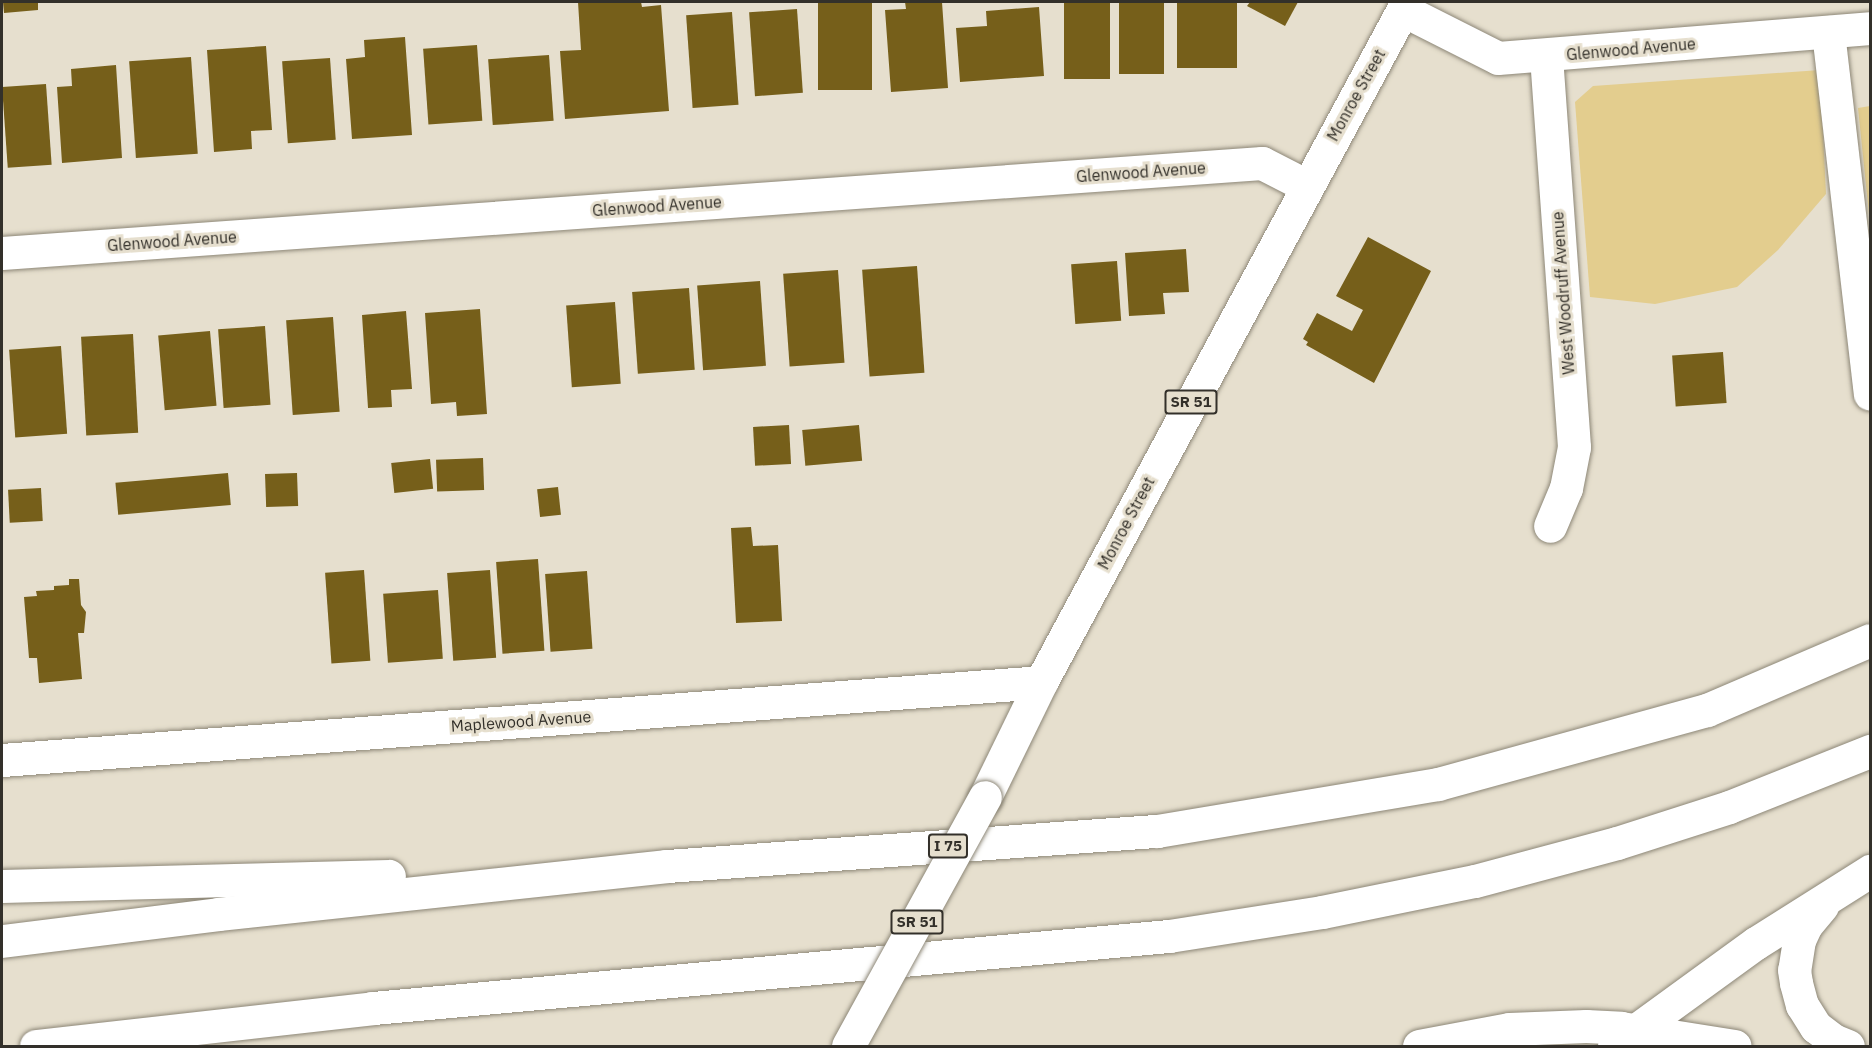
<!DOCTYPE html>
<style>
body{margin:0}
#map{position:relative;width:1872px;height:1048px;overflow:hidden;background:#e6dfce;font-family:"IBM Plex Sans",sans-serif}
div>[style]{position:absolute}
.green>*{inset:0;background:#e3cd8e}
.building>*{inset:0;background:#765f1a;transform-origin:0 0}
.roads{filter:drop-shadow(0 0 2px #8d8777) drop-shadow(0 0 2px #8d8777)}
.minor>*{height:33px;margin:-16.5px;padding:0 16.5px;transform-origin:16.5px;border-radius:16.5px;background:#fff}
.major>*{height:33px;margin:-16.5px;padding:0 16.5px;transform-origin:16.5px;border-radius:16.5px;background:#fff}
.highway>*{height:33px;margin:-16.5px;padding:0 16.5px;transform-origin:16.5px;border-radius:16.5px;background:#fff}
.bridges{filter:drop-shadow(0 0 2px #8d8777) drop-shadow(0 0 2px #8d8777)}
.major-bridge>*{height:33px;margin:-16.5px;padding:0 16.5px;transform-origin:16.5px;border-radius:16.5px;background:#fff}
span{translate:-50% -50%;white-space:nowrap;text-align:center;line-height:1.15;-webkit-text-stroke:6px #e6dfce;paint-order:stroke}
.shield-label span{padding:2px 4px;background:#e6dfce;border:2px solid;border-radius:4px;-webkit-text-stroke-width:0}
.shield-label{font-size:15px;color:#33302a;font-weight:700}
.street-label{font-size:16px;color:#33302a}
.frame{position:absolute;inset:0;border:3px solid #33302a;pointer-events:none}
</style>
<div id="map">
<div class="green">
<i style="clip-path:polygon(1820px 70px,1826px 194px,1778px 250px,1737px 287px,1655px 304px,1590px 297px,1575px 102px,1593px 86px)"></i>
<i style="clip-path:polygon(1870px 106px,1870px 224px,1858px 108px)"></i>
</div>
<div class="building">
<i style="clip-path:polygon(3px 2px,38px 2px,38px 10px,4px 13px)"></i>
<i style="clip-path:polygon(578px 2px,641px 2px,642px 7px,661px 5px,669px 111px,565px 119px,560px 51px,581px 50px)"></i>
<i style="left:818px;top:2px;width:54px;height:88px"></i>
<i style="clip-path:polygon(905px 2px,942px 2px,948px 88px,891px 92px,885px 10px,906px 9px)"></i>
<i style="left:1064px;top:2px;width:46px;height:77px"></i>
<i style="left:1119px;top:2px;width:45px;height:72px"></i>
<i style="left:1177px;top:2px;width:60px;height:66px"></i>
<i style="clip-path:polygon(1250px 2px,1298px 2px,1285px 26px,1247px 6px)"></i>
<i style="clip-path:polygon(1039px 7px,1044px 76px,960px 82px,956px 28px,987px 26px,986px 11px)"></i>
<i style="left:797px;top:9px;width:84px;height:48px;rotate:86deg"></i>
<i style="left:732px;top:12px;width:93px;height:46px;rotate:86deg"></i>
<i style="clip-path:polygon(405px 37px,412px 135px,352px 139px,346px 59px,365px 57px,364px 40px)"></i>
<i style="left:477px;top:45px;width:76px;height:54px;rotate:86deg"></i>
<i style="clip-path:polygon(266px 46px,272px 130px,251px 131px,252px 149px,214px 152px,207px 50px)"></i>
<i style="left:549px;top:55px;width:66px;height:61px;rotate:86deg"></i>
<i style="left:191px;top:57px;width:97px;height:62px;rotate:86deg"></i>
<i style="left:330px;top:58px;width:82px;height:48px;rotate:86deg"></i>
<i style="clip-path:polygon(116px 65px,122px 158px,62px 163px,57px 87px,72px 86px,71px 69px)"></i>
<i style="left:46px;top:84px;width:81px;height:44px;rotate:86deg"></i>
<i style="clip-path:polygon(1368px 237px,1431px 271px,1374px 383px,1306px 345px,1308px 342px,1303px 339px,1317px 313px,1352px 331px,1363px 310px,1336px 296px)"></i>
<i style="clip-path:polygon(1186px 249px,1189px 292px,1163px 293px,1165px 314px,1129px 316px,1125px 253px)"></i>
<i style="left:1117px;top:261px;width:60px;height:46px;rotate:86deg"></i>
<i style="left:917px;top:266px;width:107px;height:55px;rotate:86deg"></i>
<i style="left:838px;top:270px;width:93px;height:55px;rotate:86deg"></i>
<i style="left:760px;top:281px;width:85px;height:63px;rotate:86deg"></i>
<i style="left:689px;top:288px;width:82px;height:57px;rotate:86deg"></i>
<i style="left:615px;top:302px;width:82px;height:49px;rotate:86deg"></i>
<i style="clip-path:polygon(480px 309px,487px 414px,457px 416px,456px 402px,431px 404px,425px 313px)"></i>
<i style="clip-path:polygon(406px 311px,412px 389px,391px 390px,392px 407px,368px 408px,362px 315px)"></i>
<i style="left:333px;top:317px;width:95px;height:47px;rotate:86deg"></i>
<i style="left:265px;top:326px;width:79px;height:47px;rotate:86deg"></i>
<i style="left:210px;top:331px;width:75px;height:52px;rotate:85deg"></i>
<i style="left:133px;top:334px;width:99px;height:52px;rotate:87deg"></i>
<i style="left:61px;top:346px;width:88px;height:52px;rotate:86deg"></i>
<i style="left:1723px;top:352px;width:51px;height:51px;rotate:86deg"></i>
<i style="left:789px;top:425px;width:39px;height:36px;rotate:87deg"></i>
<i style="left:859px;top:425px;width:36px;height:57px;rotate:85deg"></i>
<i style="left:483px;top:458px;width:32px;height:47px;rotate:88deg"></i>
<i style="left:430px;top:459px;width:30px;height:39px;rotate:84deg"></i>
<i style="left:228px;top:473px;width:32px;height:113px;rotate:85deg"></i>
<i style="left:297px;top:473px;width:33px;height:32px;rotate:88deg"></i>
<i style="left:558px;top:487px;width:28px;height:21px;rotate:84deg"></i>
<i style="left:41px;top:488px;width:33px;height:33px;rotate:87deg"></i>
<i style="clip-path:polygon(751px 527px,753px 546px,778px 545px,782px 621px,736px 623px,731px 528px)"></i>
<i style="left:538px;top:559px;width:92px;height:42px;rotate:86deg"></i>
<i style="left:364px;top:570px;width:91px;height:39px;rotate:86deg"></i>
<i style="left:490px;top:570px;width:88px;height:43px;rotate:86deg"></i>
<i style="left:587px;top:571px;width:78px;height:42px;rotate:86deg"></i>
<i style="clip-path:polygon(69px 579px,79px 579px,81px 605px,86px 612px,84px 633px,78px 633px,82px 679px,39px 683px,37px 658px,29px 658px,24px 597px,37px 596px,36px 591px,54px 590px,54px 586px,69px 585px)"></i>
<i style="left:438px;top:590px;width:69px;height:55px;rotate:86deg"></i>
</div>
<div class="roads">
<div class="minor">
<i style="left:1403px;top:10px;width:106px;rotate:26.8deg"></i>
<i style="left:1498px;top:58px;width:373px;rotate:-4.6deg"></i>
<i style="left:1828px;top:32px;width:364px;rotate:83.4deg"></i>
<i style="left:1546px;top:56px;width:392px;rotate:85.9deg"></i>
<i style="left:1574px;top:447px;width:42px;rotate:101deg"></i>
<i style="left:1566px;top:488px;width:41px;rotate:112.8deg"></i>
<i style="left:2px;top:253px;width:1263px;rotate:-4.09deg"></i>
<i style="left:1262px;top:163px;width:51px;rotate:27.1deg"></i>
<i style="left:2px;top:760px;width:1042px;rotate:-4.29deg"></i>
<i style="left:1419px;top:1046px;width:92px;rotate:-10.7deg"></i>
<i style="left:1509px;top:1029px;width:77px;rotate:-2.2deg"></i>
<i style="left:1586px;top:1026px;width:35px;rotate:3deg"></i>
<i style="left:1621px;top:1028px;width:115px;rotate:9deg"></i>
</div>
<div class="major">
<i style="left:985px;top:797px;width:128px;rotate:-64deg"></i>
<i style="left:1041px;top:682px;width:772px;rotate:-61.71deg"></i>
</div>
<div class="highway">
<i style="left:2px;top:886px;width:387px;rotate:-1.5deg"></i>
<i style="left:1822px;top:906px;width:25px;rotate:130deg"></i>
<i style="left:1806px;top:925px;width:17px;rotate:115deg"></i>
<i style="left:1799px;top:940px;width:30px;rotate:99deg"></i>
<i style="left:1794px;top:970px;width:13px;rotate:81deg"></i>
<i style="left:1796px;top:983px;width:23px;rotate:75deg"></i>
<i style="left:1802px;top:1005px;width:26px;rotate:58deg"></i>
<i style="left:1816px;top:1027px;width:21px;rotate:37deg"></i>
<i style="left:1833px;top:1040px;width:16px;rotate:22deg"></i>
<i style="left:2px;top:941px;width:218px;rotate:-7.1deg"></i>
<i style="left:218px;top:914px;width:452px;rotate:-6.1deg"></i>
<i style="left:667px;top:866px;width:491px;rotate:-4.1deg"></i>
<i style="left:1157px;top:831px;width:285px;rotate:-9.5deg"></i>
<i style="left:1438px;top:784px;width:279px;rotate:-15.4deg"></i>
<i style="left:1707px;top:710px;width:177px;rotate:-23.2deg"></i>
<i style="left:36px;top:1046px;width:339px;rotate:-6.4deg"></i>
<i style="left:373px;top:1008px;width:799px;rotate:-5.17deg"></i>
<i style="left:1169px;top:936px;width:155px;rotate:-8.9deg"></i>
<i style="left:1322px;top:912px;width:156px;rotate:-11.5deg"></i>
<i style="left:1475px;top:881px;width:147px;rotate:-15deg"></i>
<i style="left:1617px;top:843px;width:118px;rotate:-17.8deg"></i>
<i style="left:1729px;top:807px;width:152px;rotate:-21.7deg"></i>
<i style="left:1614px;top:1046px;width:175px;rotate:-36deg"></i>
<i style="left:1756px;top:943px;width:135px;rotate:-32.3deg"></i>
</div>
</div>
<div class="bridges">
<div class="major-bridge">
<i style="left:848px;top:1046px;width:284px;rotate:-61.2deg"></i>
</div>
</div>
<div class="shield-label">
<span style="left:1191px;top:402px">SR 51</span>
<span style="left:948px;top:846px">I 75</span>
<span style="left:917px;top:922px">SR 51</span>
</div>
<div class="street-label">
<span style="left:1631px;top:49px;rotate:-5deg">Glenwood Avenue</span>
<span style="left:1356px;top:95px;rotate:-61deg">Monroe Street</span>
<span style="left:1141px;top:172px;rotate:-4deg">Glenwood Avenue</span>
<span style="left:657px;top:206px;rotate:-4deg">Glenwood Avenue</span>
<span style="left:172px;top:241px;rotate:-4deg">Glenwood Avenue</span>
<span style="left:1563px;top:293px;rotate:-94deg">West Woodruff Avenue</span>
<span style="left:1126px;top:523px;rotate:-62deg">Monroe Street</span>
<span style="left:521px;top:721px;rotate:-4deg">Maplewood Avenue</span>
</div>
<div class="frame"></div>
</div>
